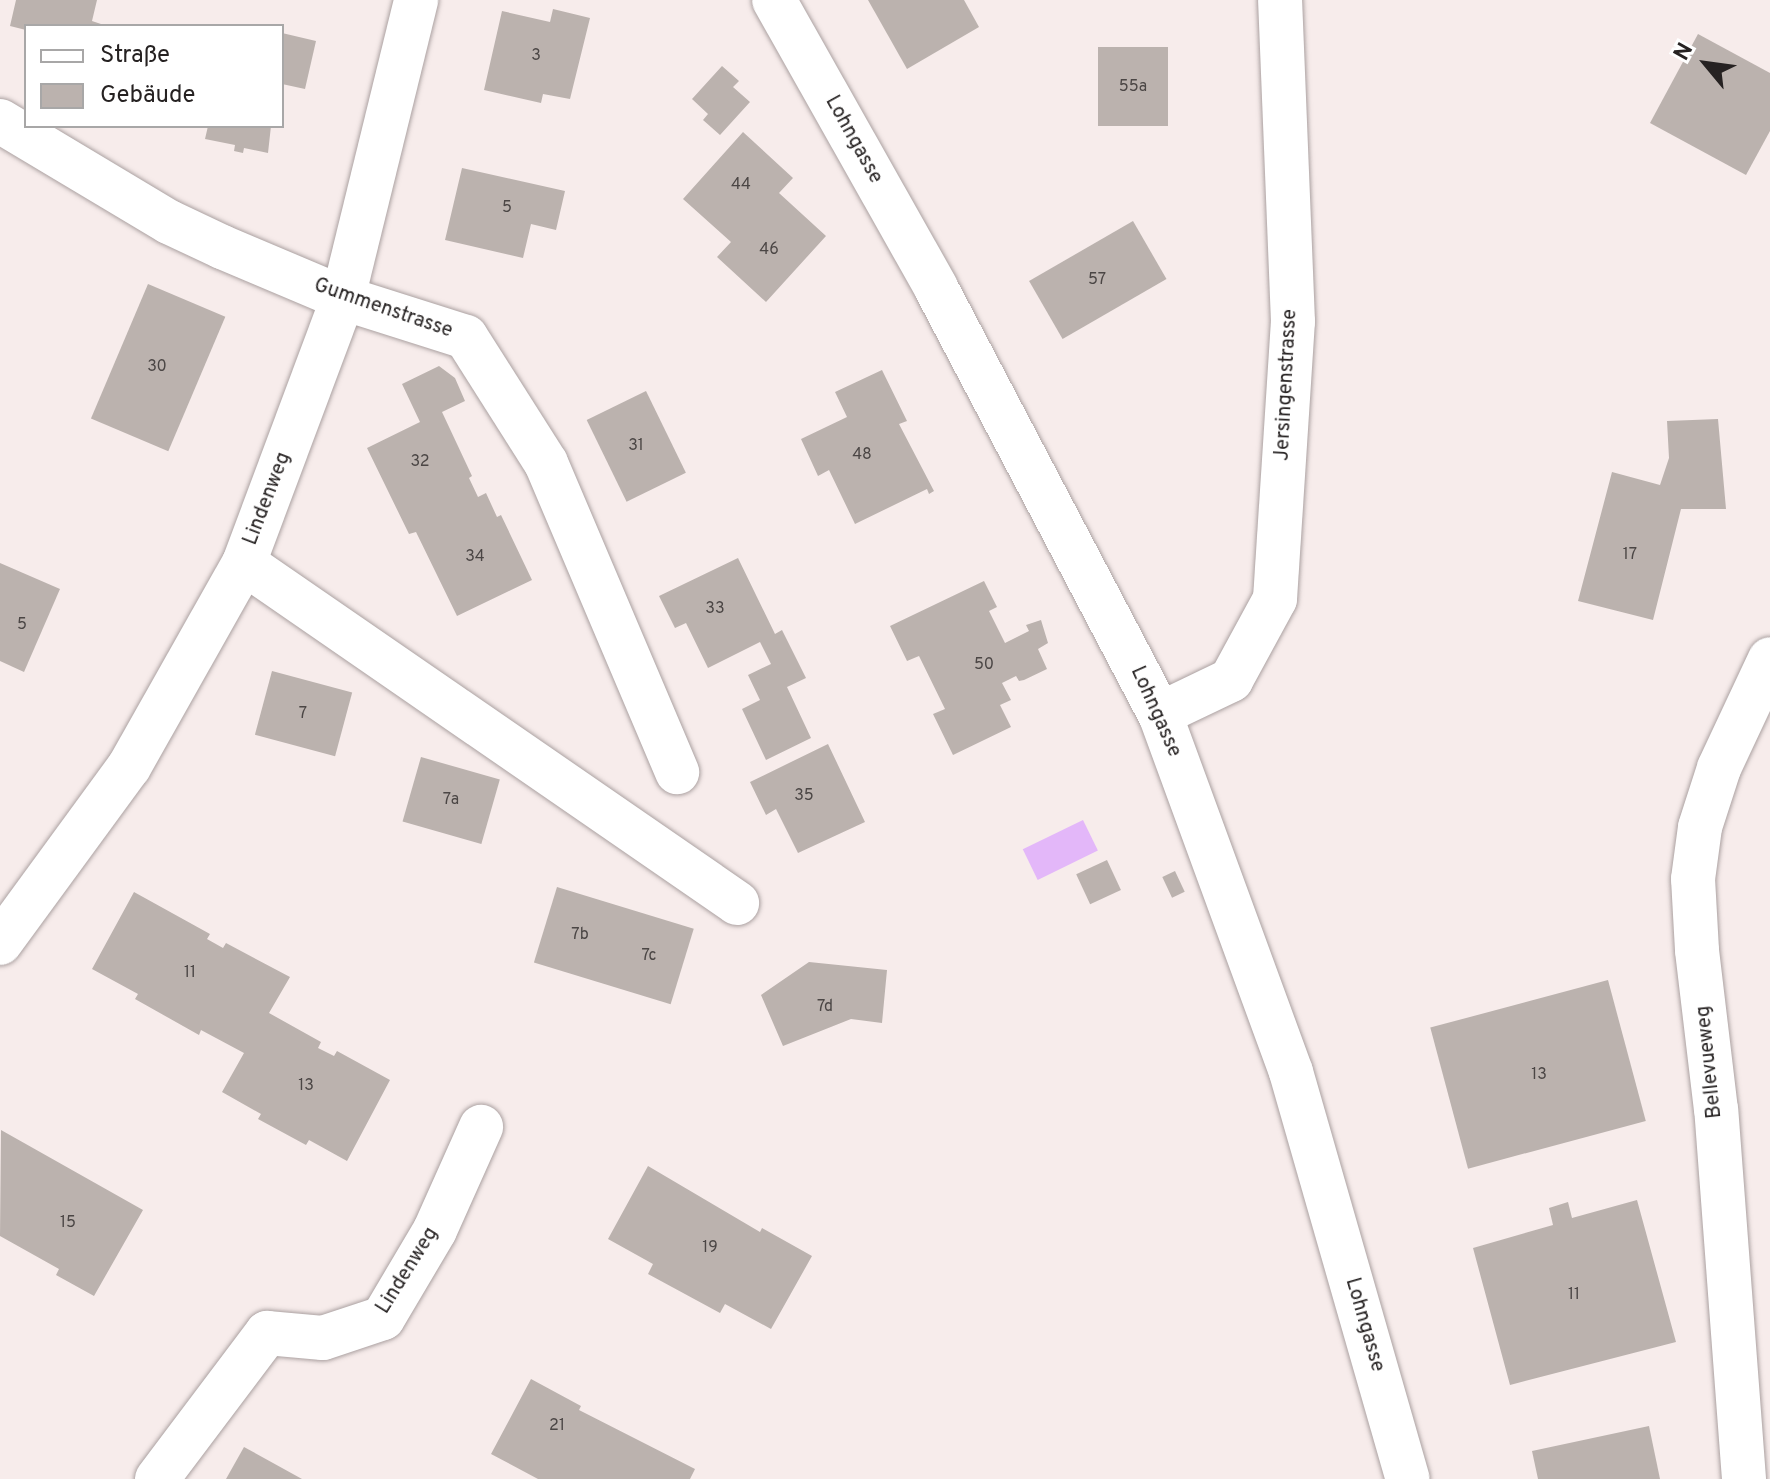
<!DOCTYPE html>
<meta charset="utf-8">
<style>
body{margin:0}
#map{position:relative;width:1770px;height:1479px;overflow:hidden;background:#f7eceb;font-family:Overpass,sans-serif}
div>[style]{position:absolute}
.water>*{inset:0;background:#e3b7f9;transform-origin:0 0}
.building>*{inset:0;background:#bbb2ae;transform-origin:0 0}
.roads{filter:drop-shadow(0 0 2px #aba1a1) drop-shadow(0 0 2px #aba1a1)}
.minor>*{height:44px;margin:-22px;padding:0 22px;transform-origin:22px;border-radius:22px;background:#fff}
span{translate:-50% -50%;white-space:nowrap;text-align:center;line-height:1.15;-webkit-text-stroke:7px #fff;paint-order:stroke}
.number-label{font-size:16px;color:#4b4645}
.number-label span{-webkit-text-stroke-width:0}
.street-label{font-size:20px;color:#262222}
.legend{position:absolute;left:24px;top:24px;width:260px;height:104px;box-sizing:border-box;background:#fff;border:2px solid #a8a7a7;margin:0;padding:10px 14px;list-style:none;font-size:24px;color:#262222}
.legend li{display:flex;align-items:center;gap:16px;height:40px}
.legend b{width:40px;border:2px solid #a8a7a7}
.north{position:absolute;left:1666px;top:24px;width:80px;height:80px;-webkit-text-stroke:6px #fff;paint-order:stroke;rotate:299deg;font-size:22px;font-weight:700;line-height:32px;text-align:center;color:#262222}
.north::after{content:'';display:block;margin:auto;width:28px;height:36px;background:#262222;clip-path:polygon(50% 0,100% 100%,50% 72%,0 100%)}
</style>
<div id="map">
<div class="water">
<i style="left:1083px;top:820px;width:34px;height:67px;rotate:64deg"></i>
</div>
<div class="building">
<i style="clip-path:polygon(16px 0,97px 0,92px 21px,107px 26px,26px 26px,26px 30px,10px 26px)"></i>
<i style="clip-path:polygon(868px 0,964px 0,979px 27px,907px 69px)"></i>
<i style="clip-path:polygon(553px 9px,590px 18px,570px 99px,543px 94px,541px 103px,484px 90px,502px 11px,550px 22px)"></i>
<i style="clip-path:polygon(282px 33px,316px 41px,305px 89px,282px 84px)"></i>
<i style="clip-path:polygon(1698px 34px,1770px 73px,1770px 131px,1746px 175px,1650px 123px)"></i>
<i style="left:1168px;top:47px;width:79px;height:70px;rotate:90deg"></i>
<i style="clip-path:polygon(722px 66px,739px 81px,733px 87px,750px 102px,720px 135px,703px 120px,708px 114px,692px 99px)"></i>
<i style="clip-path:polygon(208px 126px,271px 126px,268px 153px,244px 148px,243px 153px,234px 151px,235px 145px,205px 139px)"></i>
<i style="clip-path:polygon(743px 132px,793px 178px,779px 193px,826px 236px,766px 302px,717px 257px,731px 242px,683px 199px)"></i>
<i style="clip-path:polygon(462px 168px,565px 191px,556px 230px,531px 224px,523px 258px,445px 240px)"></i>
<i style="left:1133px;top:221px;width:67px;height:120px;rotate:60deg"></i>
<i style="left:148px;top:284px;width:84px;height:146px;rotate:23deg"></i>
<i style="clip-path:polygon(439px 366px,455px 378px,465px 401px,442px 412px,472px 476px,469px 478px,478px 497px,486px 493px,497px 517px,501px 515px,532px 580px,457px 616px,416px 532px,409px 534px,367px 448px,420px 422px,402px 384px)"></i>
<i style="clip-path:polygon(882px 370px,907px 421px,899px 424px,934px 491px,929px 494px,927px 489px,855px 524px,829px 470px,818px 476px,801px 439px,847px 417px,835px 392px)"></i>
<i style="left:646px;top:391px;width:91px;height:66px;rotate:64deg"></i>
<i style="clip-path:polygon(1718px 419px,1726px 509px,1681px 509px,1653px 620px,1578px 601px,1612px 472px,1660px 485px,1669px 458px,1667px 421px)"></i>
<i style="clip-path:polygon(738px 558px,775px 634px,782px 630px,806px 678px,787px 687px,811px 738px,766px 760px,742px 709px,760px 700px,748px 675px,771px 664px,760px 642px,708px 668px,686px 623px,675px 628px,659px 596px)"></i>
<i style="clip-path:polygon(0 563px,60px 589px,24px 672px,0 661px)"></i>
<i style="clip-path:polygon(984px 581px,997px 607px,989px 611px,1005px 643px,1029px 631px,1026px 625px,1041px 620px,1048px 643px,1038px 649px,1047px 669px,1024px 680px,1019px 681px,1016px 676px,1002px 683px,1011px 700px,1000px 705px,1011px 727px,953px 755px,933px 714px,945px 709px,919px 656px,907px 661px,890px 626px)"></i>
<i style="left:272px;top:671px;width:83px;height:66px;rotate:15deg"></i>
<i style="clip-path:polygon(828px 744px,865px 822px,798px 853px,776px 809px,766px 815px,750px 782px)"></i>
<i style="left:421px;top:757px;width:82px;height:67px;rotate:16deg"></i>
<i style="left:1107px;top:860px;width:33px;height:34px;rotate:65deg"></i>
<i style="left:1175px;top:871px;width:23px;height:14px;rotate:65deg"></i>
<i style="left:557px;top:887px;width:143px;height:79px;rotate:17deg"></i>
<i style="clip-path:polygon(134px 892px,210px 934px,207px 939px,223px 948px,226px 943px,290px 977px,269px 1013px,321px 1042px,318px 1048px,334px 1056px,337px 1051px,390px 1080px,347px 1161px,309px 1140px,306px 1145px,258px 1119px,261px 1114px,222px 1092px,244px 1053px,201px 1030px,199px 1035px,135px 999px,138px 994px,92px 969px)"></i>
<i style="clip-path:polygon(809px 962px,887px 970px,882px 1023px,851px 1019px,783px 1046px,761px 995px)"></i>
<i style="left:1608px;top:980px;width:146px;height:184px;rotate:75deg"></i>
<i style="clip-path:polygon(1px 1130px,143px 1210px,94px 1296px,56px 1275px,59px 1269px,0 1236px)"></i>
<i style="clip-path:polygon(648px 1166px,760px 1232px,762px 1228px,812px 1256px,771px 1329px,725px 1304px,720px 1313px,648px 1274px,653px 1264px,608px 1239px)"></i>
<i style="clip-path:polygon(1637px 1200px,1676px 1342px,1510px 1385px,1473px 1248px,1553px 1225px,1549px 1208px,1568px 1202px,1572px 1218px)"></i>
<i style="clip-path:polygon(531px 1379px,581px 1406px,579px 1410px,695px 1469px,690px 1479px,538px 1479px,491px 1454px)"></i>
<i style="clip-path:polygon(1649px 1426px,1660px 1479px,1538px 1479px,1532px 1451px)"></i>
<i style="clip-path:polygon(244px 1447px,302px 1479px,226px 1479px)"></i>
</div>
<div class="roads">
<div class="minor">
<i style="left:774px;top:0;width:330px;rotate:60.6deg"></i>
<i style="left:936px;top:288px;width:481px;rotate:62.3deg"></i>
<i style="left:1160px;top:714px;width:381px;rotate:69.9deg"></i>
<i style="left:1291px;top:1072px;width:423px;rotate:74deg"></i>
<i style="left:0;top:121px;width:197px;rotate:30.9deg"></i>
<i style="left:169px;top:222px;width:59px;rotate:25.3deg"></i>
<i style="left:222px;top:247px;width:131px;rotate:22.9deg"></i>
<i style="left:343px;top:298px;width:129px;rotate:17.6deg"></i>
<i style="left:466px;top:337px;width:149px;rotate:57.6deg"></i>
<i style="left:546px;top:463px;width:336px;rotate:67deg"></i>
<i style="left:244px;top:563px;width:599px;rotate:34.59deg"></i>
<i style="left:1160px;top:714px;width:79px;rotate:-25.6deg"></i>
<i style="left:1231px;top:680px;width:92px;rotate:-61.5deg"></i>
<i style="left:1275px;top:599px;width:278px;rotate:-86.3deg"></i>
<i style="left:1293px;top:322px;width:322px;rotate:-92.3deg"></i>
<i style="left:0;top:943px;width:218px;rotate:-53.8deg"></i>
<i style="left:129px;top:767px;width:234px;rotate:-60.6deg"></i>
<i style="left:244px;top:563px;width:283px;rotate:-69.5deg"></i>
<i style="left:343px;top:298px;width:307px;rotate:-76.2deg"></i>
<i style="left:157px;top:1479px;width:183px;rotate:-53deg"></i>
<i style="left:267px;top:1333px;width:56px;rotate:5.1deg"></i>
<i style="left:323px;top:1338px;width:63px;rotate:-18.4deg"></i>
<i style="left:383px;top:1318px;width:102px;rotate:-59.4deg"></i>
<i style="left:435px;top:1230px;width:113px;rotate:-65.9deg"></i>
<i style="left:1744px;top:1479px;width:370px;rotate:-94.3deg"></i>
<i style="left:1716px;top:1110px;width:161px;rotate:-96.8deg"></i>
<i style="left:1697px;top:950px;width:71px;rotate:-93.2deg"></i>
<i style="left:1693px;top:879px;width:52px;rotate:-82.3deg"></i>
<i style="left:1700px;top:827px;width:62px;rotate:-72.1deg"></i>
<i style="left:1719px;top:768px;width:120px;rotate:-64.9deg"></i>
</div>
</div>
<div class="number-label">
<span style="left:536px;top:56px">3</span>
<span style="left:1133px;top:87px">55a</span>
<span style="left:741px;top:185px">44</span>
<span style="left:507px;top:208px">5</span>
<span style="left:769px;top:250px">46</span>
<span style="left:1097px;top:280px">57</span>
<span style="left:157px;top:367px">30</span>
<span style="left:636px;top:446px">31</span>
<span style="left:862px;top:455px">48</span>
<span style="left:420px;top:462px">32</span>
<span style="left:1630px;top:555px">17</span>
<span style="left:475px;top:557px">34</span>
<span style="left:715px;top:609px">33</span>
<span style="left:22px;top:625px">5</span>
<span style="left:984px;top:665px">50</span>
<span style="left:303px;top:714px">7</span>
<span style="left:804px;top:796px">35</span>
<span style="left:451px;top:800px">7a</span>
<span style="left:580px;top:935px">7b</span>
<span style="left:649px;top:956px">7c</span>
<span style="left:190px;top:973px">11</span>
<span style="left:825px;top:1007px">7d</span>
<span style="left:1539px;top:1075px">13</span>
<span style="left:306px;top:1086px">13</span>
<span style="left:68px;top:1223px">15</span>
<span style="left:710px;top:1248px">19</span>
<span style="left:1574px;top:1295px">11</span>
<span style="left:557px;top:1426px">21</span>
</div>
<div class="street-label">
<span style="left:853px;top:140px;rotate:61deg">Lohngasse</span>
<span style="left:383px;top:309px;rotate:19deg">Gummenstrasse</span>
<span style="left:1287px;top:385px;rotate:-87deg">Jersingenstrasse</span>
<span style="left:268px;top:499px;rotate:-69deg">Lindenweg</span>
<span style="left:1155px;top:712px;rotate:66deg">Lohngasse</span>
<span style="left:1710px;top:1062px;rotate:-96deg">Bellevueweg</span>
<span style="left:408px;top:1271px;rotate:-58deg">Lindenweg</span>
<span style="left:1364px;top:1325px;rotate:74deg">Lohngasse</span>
</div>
<ul class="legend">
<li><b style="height:10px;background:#fff"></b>Straße</li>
<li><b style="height:22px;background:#bbb2ae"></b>Gebäude</li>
</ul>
<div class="north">N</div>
</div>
